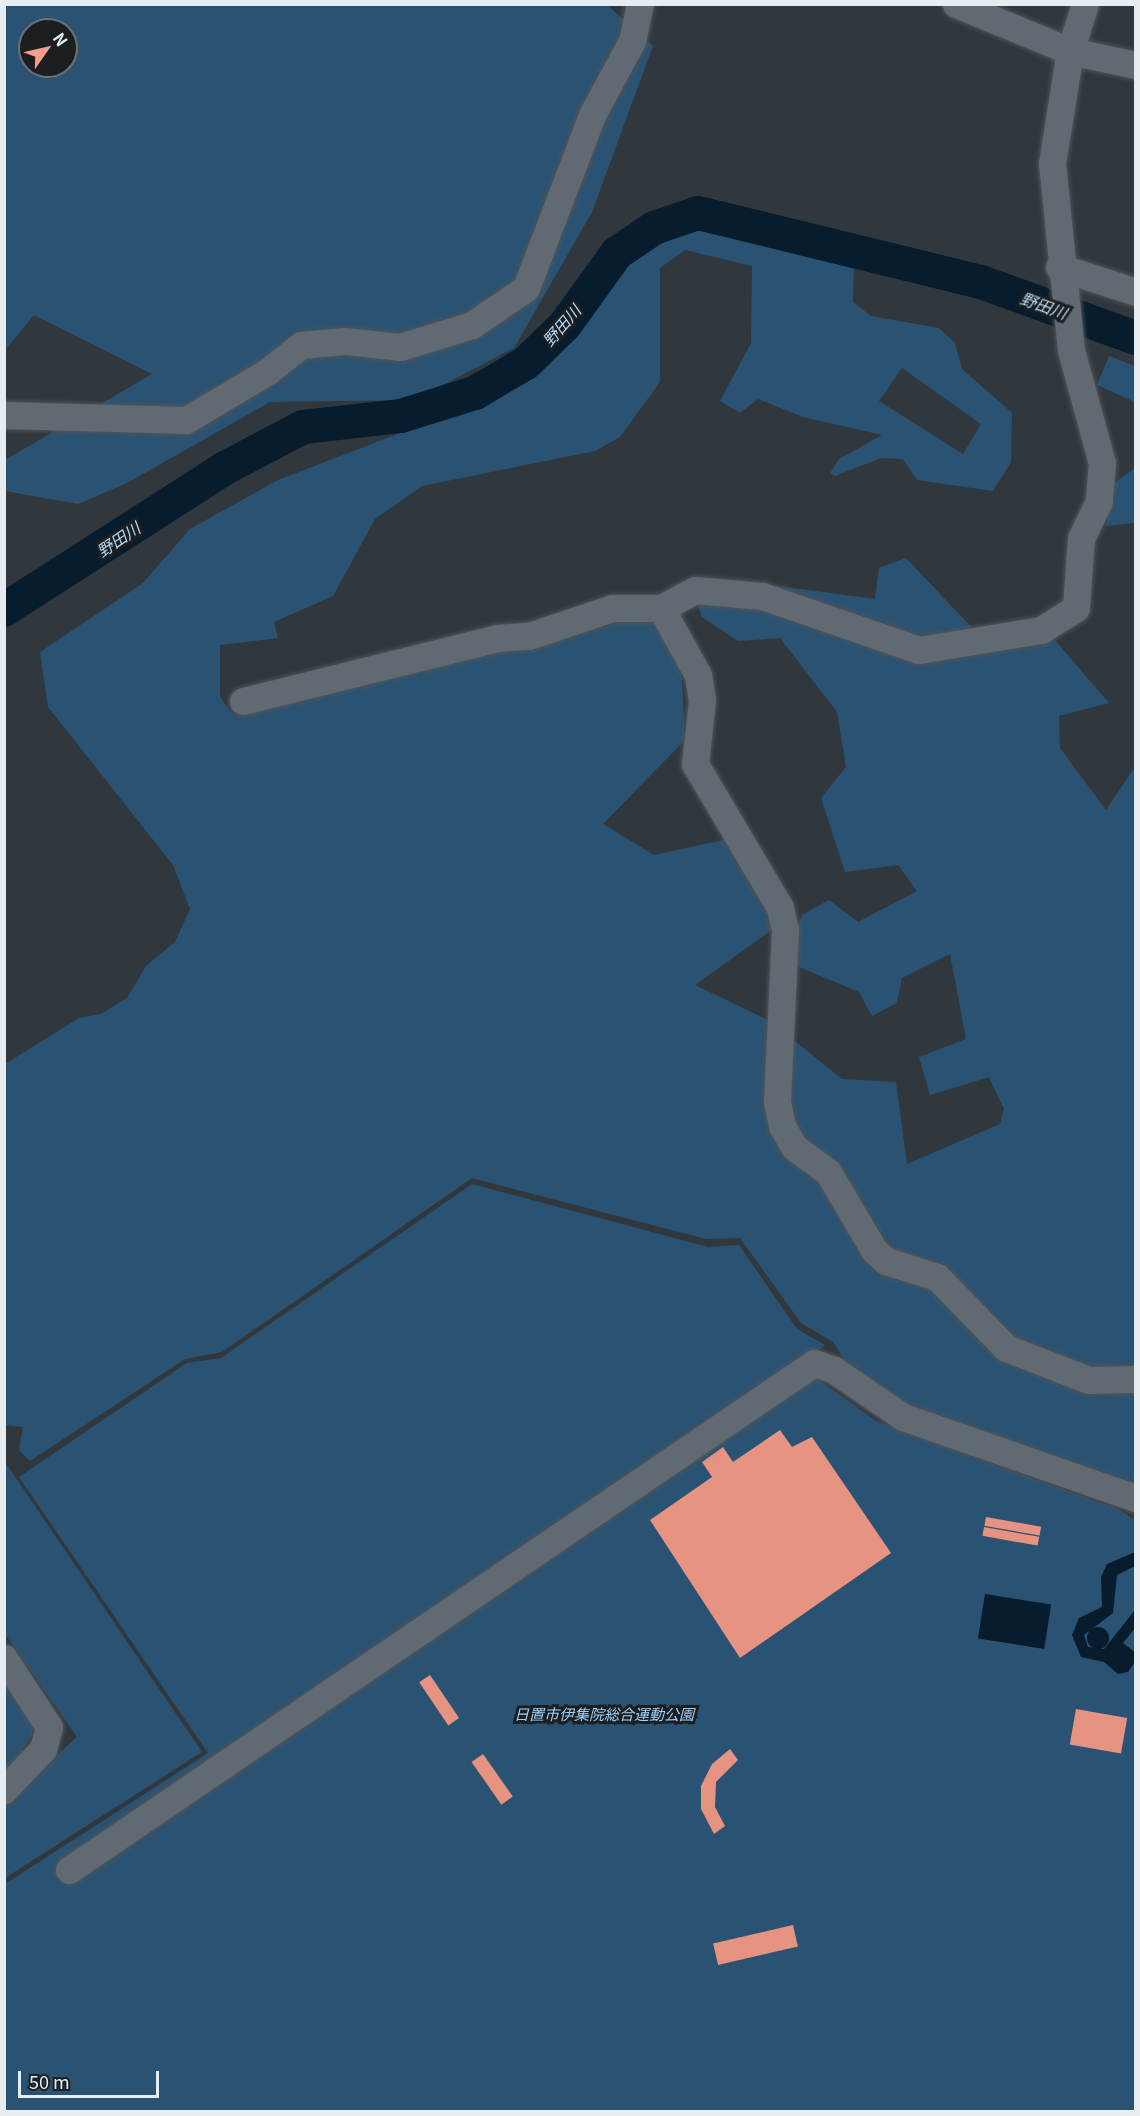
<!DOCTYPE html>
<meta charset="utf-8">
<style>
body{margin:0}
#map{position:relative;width:1140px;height:2116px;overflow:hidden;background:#30383e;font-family:Georgia,"Noto Sans JP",serif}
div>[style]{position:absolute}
.green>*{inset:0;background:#2a5373}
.water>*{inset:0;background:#071c2c;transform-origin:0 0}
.round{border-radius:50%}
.river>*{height:34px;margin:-17px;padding:0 17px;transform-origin:17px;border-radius:17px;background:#071c2c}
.building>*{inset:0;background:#e69382;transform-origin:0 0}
.roads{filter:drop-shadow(0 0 2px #4e545a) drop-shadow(0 0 2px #4e545a)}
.minor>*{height:27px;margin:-13.5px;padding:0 13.5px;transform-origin:13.5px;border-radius:13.5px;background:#626a71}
span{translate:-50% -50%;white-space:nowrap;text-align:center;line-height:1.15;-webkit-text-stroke:6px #1b1f22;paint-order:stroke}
.park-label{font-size:15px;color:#9dd1fb;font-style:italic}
.water-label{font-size:16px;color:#b7daf6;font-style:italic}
.frame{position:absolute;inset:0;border:6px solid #e7ecf0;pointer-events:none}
.north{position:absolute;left:18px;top:18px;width:60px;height:60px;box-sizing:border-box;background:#1b1f22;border:2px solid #6d7174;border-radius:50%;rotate:56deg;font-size:16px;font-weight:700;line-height:24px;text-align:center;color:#e7ecf0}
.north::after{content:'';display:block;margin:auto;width:21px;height:27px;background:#f49d8c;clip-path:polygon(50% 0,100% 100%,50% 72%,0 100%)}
.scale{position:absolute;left:18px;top:2071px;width:141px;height:27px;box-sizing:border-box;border:3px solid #e7ecf0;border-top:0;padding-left:8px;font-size:18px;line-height:21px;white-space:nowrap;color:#e7ecf0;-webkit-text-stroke:4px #1b1f22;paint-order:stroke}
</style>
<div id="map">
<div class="green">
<i style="clip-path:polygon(evenodd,5px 5px,607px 5px,653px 46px,592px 212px,514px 348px,414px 400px,270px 402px,127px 483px,78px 504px,5px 491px,5px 460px,152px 374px,34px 315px,5px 350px,5px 5px,30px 30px,66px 30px,66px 66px,30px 66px,30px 30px)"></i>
<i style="clip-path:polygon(evenodd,698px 223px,854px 261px,853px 302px,871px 316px,939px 328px,955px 343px,962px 369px,1012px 413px,1011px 462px,993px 491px,917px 480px,903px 459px,881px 458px,835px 476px,830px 473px,839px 459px,882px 435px,803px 417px,758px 399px,740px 413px,720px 401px,751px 343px,752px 266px,685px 250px,660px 268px,660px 382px,620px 437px,595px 451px,422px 486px,375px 519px,333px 596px,274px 622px,278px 638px,220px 645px,220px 696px,230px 712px,324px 694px,650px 615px,681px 662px,685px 740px,603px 824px,654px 855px,733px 838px,776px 927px,695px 985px,770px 1021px,842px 1079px,896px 1082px,907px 1164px,1000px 1124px,1004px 1109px,989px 1077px,930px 1095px,919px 1057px,966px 1039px,950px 954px,902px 978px,897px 1003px,872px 1016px,859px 992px,792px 964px,789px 946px,802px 915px,829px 900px,858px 922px,917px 891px,898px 865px,845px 872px,821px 798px,846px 767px,837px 712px,780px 638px,738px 641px,702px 617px,695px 597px,771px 585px,875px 599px,879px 568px,906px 558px,993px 650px,1053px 638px,1109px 703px,1059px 716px,1060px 748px,1106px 810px,1135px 767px,1135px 1486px,899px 1403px,846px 1362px,833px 1342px,801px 1323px,740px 1238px,706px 1239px,472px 1178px,222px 1352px,185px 1359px,30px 1461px,19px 1450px,23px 1427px,5px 1425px,5px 1064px,79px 1018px,101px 1014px,127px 998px,146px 966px,175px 942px,190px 909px,173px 865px,48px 707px,40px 652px,143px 583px,190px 529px,278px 480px,429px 422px,537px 373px,625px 260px,698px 223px,902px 368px,981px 424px,963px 454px,879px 401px,902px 368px)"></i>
<i style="clip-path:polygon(1109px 356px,1135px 366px,1135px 402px,1097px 385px)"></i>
<i style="clip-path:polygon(1135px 468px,1135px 523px,1106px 526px,1113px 484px)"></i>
<i style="clip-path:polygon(472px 1184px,708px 1247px,739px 1245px,797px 1329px,825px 1345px,819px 1350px,819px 1380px,876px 1421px,1118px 1509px,1135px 1520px,1135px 2111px,5px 2111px,5px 1884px,208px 1753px,19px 1477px,187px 1363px,221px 1358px)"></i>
<i style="clip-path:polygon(5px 1462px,202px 1752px,5px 1878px,4px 1803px,77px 1737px,5px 1634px)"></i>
<i style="clip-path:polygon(5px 1672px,31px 1707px,33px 1733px,5px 1777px)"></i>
</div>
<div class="water">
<i style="clip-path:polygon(1135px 1552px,1135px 1566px,1117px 1575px,1113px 1613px,1084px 1635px,1088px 1647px,1104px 1649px,1135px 1610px,1135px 1628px,1123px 1643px,1135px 1652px,1135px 1662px,1128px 1672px,1118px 1674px,1104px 1662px,1081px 1657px,1072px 1635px,1079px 1618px,1102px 1607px,1101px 1577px,1107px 1564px)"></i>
<i style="left:985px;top:1594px;width:67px;height:45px;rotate:9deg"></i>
<i class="round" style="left:1087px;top:1627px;width:22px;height:22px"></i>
</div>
<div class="river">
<i style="left:4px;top:610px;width:263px;rotate:-32.7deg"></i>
<i style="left:225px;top:468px;width:88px;rotate:-27.7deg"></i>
<i style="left:303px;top:427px;width:99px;rotate:-6.4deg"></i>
<i style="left:401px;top:416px;width:77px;rotate:-17.3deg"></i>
<i style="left:475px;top:393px;width:59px;rotate:-30.5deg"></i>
<i style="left:526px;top:363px;width:54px;rotate:-44.3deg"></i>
<i style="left:565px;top:325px;width:89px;rotate:-54.2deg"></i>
<i style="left:617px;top:253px;width:45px;rotate:-34deg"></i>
<i style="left:654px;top:228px;width:46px;rotate:-18.8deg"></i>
<i style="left:698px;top:213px;width:291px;rotate:13.7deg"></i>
<i style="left:981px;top:282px;width:165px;rotate:19.9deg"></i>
</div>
<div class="building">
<i style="clip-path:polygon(780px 1430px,792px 1447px,812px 1437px,891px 1553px,740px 1658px,650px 1520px,712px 1477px,702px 1462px,723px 1447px,733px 1462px)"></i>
<i style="left:986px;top:1517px;width:56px;height:9px;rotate:10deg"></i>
<i style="left:984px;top:1527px;width:56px;height:9px;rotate:10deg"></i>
<i style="left:430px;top:1675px;width:52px;height:13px;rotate:56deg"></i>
<i style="left:1076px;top:1709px;width:52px;height:36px;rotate:10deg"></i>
<i style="clip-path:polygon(730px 1749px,738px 1760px,716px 1782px,715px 1807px,725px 1826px,714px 1834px,701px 1809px,701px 1786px,712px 1764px)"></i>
<i style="left:483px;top:1754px;width:52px;height:14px;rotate:55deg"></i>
<i style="left:793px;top:1925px;width:22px;height:82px;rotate:77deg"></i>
</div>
<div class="roads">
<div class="minor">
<i style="left:956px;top:4px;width:123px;rotate:22.4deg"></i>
<i style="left:1070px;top:51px;width:67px;rotate:12deg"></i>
<i style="left:1085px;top:4px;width:49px;rotate:107.7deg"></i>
<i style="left:1070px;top:51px;width:113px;rotate:99.1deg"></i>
<i style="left:1052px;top:163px;width:188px;rotate:84.2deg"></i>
<i style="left:1071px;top:350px;width:117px;rotate:74.7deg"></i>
<i style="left:1102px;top:463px;width:38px;rotate:95deg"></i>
<i style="left:1099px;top:501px;width:41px;rotate:115.9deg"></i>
<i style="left:1081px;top:538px;width:70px;rotate:94.1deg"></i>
<i style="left:1076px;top:608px;width:41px;rotate:147.8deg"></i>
<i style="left:1041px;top:630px;width:124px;rotate:170.7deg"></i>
<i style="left:919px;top:650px;width:166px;rotate:-161deg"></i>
<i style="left:762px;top:596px;width:67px;rotate:-174.9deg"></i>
<i style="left:695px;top:590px;width:38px;rotate:152deg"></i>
<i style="left:661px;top:608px;width:77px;rotate:61.1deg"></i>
<i style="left:698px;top:675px;width:25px;rotate:81deg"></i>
<i style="left:702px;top:700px;width:64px;rotate:96.2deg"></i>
<i style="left:695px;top:764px;width:167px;rotate:59.4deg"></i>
<i style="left:780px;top:908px;width:23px;rotate:77deg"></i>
<i style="left:785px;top:930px;width:172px;rotate:92.7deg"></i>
<i style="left:777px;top:1102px;width:25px;rotate:78deg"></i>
<i style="left:782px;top:1126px;width:24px;rotate:60deg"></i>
<i style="left:794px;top:1147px;width:42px;rotate:36.3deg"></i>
<i style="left:828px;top:1172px;width:91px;rotate:59.5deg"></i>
<i style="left:874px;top:1250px;width:16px;rotate:43deg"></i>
<i style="left:886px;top:1261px;width:53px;rotate:17.4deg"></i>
<i style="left:937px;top:1277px;width:99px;rotate:45.8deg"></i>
<i style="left:1006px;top:1348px;width:89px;rotate:21.1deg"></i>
<i style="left:1089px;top:1380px;width:47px;rotate:-1.2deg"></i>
<i style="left:1059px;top:267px;width:81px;rotate:18deg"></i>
<i style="left:4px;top:415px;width:182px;rotate:1.6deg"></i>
<i style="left:186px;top:420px;width:94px;rotate:-30.7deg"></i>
<i style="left:267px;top:372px;width:43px;rotate:-38.5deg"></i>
<i style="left:301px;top:345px;width:44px;rotate:-5.2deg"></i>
<i style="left:345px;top:341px;width:55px;rotate:6.2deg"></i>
<i style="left:400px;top:347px;width:75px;rotate:-17deg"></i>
<i style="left:472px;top:325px;width:65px;rotate:-34.4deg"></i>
<i style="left:526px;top:288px;width:187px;rotate:-69.1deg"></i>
<i style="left:593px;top:113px;width:82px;rotate:-61.6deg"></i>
<i style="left:632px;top:41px;width:38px;rotate:-78deg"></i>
<i style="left:243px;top:701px;width:262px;rotate:-13.9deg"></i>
<i style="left:497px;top:638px;width:32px;rotate:-4deg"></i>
<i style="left:529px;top:636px;width:88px;rotate:-18.6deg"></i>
<i style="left:612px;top:608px;width:49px"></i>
<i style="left:4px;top:1658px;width:82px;rotate:56.9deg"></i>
<i style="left:49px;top:1727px;width:23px;rotate:105deg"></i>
<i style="left:43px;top:1749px;width:57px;rotate:133.6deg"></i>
<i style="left:69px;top:1870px;width:901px;rotate:-34.24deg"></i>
<i style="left:814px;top:1363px;width:21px;rotate:19deg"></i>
<i style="left:834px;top:1370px;width:83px;rotate:34.3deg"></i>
<i style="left:903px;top:1417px;width:247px;rotate:19.2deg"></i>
</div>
</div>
<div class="park-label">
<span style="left:604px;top:1714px">日置市伊集院総合運動公園</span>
</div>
<div class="water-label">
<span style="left:1044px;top:305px;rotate:20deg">野田川</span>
<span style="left:561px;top:325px;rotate:-49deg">野田川</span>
<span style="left:118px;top:539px;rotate:-34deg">野田川</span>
</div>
<div class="frame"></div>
<div class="north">N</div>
<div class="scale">50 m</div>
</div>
